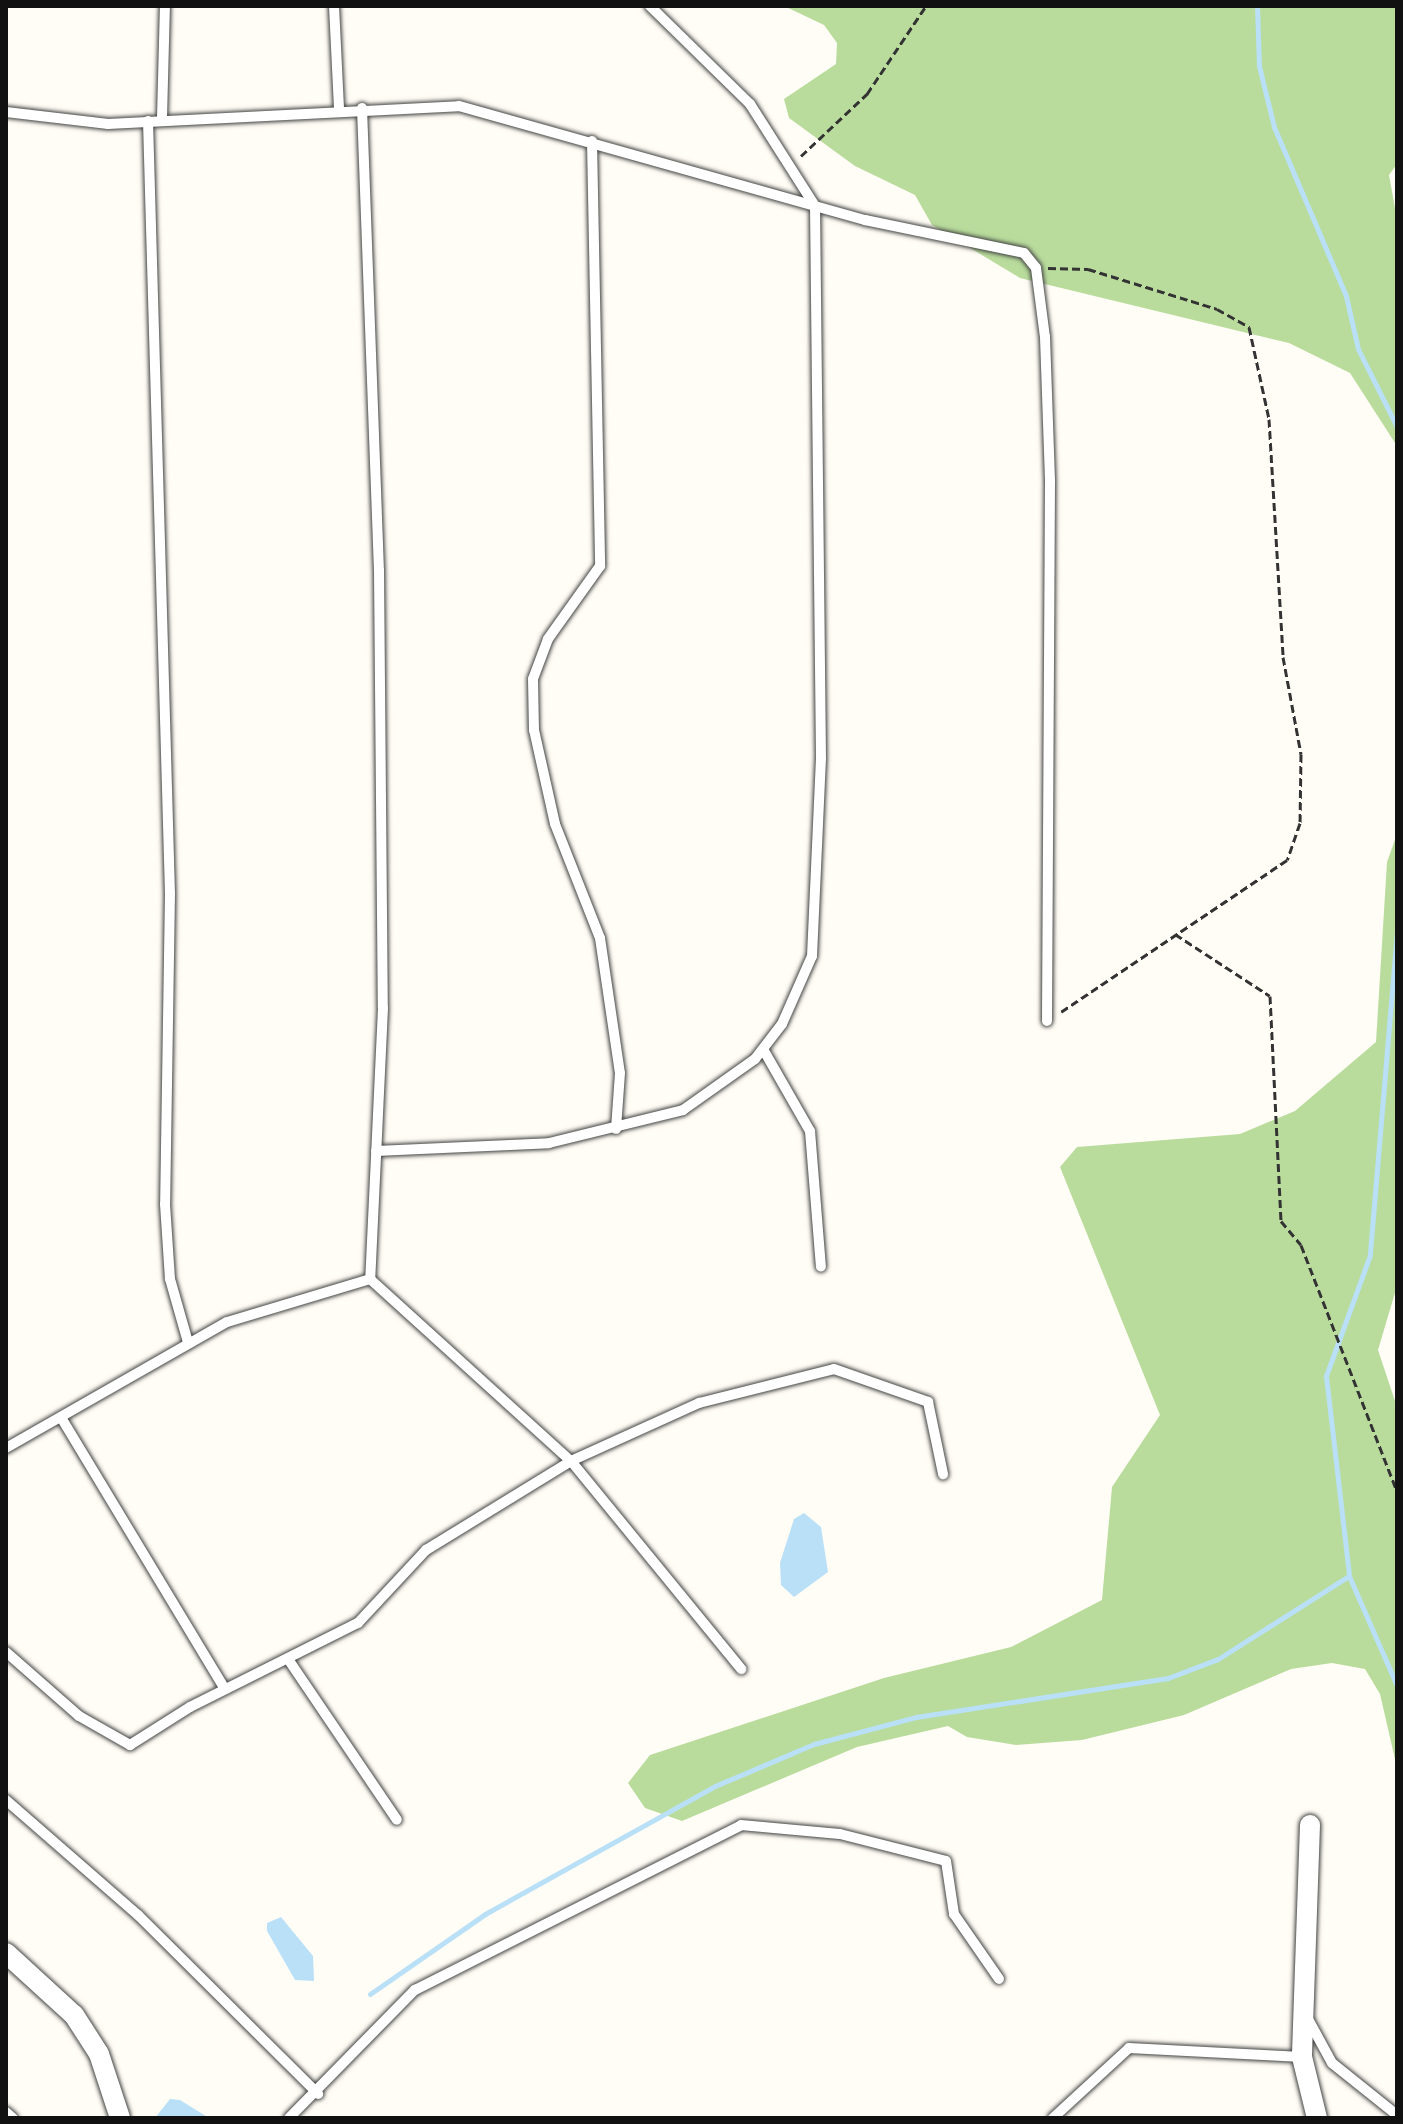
<!DOCTYPE html>
<style>
body{margin:0}
#map{position:relative;width:1403px;height:2124px;overflow:hidden;background:#fffdf5;font-family:"PT Serif",serif}
div>[style]{position:absolute}
.forest>*{inset:0;background:#b9dc9c}
.water>*{inset:0;background:#b9e0f7}
.stream>*{height:5px;margin:-2.5px;padding:0 2.5px;transform-origin:2.5px;border-radius:2.5px;background:#b9e0f7}
.path>*{height:3px;margin-top:-1.5px;transform-origin:0;background:repeating-linear-gradient(90deg,#333 0 8px,transparent 0 12px)}
.roads{filter:drop-shadow(0 0 2px #444) drop-shadow(0 0 2px #444)}
.lane>*{height:10px;margin:-5px;padding:0 5px;transform-origin:5px;border-radius:5px;background:#fff}
.street>*{height:20px;margin:-10px;padding:0 10px;transform-origin:10px;border-radius:10px;background:#fff}
span{translate:-50% -50%;white-space:nowrap;text-align:center;line-height:1.15;-webkit-text-stroke:8px #fff;paint-order:stroke}
.frame{position:absolute;inset:0;border:8px solid #111;pointer-events:none}
</style>
<div id="map">
<div class="forest">
<i style="clip-path:polygon(784px 6px,1397px 6px,1397px 164px,1389px 175px,1397px 219px,1397px 446px,1350px 373px,1289px 343px,1020px 278px,932px 225px,915px 195px,855px 166px,789px 118px,784px 99px,836px 64px,837px 43px,824px 25px)"></i>
<i style="clip-path:polygon(1397px 834px,1397px 1286px,1378px 1350px,1397px 1407px,1397px 1768px,1380px 1694px,1365px 1669px,1332px 1663px,1291px 1669px,1184px 1715px,1082px 1740px,1016px 1745px,967px 1737px,948px 1726px,857px 1747px,682px 1821px,645px 1808px,628px 1783px,650px 1755px,884px 1678px,1011px 1647px,1102px 1600px,1112px 1487px,1160px 1415px,1060px 1167px,1077px 1147px,1240px 1134px,1295px 1111px,1376px 1042px,1387px 862px)"></i>
</div>
<div class="water">
<i style="clip-path:polygon(804px 1513px,821px 1527px,828px 1572px,794px 1597px,781px 1585px,780px 1563px,794px 1519px)"></i>
<i style="clip-path:polygon(281px 1917px,313px 1956px,314px 1981px,295px 1980px,267px 1931px,267px 1923px)"></i>
<i style="clip-path:polygon(170px 2099px,180px 2100px,209px 2118px,155px 2118px)"></i>
</div>
<div class="stream">
<i style="left:1257px;top:6px;width:60px;rotate:88.1deg"></i>
<i style="left:1259px;top:66px;width:63px;rotate:76.2deg"></i>
<i style="left:1274px;top:127px;width:184px;rotate:66.9deg"></i>
<i style="left:1346px;top:296px;width:54px;rotate:77.2deg"></i>
<i style="left:1358px;top:349px;width:87px;rotate:63.4deg"></i>
<i style="left:1397px;top:931px;width:325px;rotate:94.8deg"></i>
<i style="left:1370px;top:1255px;width:129px;rotate:110deg"></i>
<i style="left:1326px;top:1376px;width:201px;rotate:83.4deg"></i>
<i style="left:1349px;top:1576px;width:120px;rotate:66.4deg"></i>
<i style="left:370px;top:1994px;width:140px;rotate:-34.8deg"></i>
<i style="left:485px;top:1914px;width:263px;rotate:-29.1deg"></i>
<i style="left:715px;top:1786px;width:108px;rotate:-23deg"></i>
<i style="left:814px;top:1744px;width:106px;rotate:-14.8deg"></i>
<i style="left:916px;top:1717px;width:255px;rotate:-8.8deg"></i>
<i style="left:1168px;top:1678px;width:53px;rotate:-20.8deg"></i>
<i style="left:1218px;top:1659px;width:155px;rotate:-32.4deg"></i>
</div>
<div class="path">
<i style="left:801px;top:156px;width:91px;rotate:-43.2deg"></i>
<i style="left:867px;top:94px;width:106px;rotate:-56.2deg"></i>
<i style="left:1048px;top:268px;width:40px;rotate:1.4deg"></i>
<i style="left:1088px;top:269px;width:135px;rotate:17.2deg"></i>
<i style="left:1217px;top:309px;width:37px;rotate:29deg"></i>
<i style="left:1249px;top:327px;width:94px;rotate:77.7deg"></i>
<i style="left:1269px;top:419px;width:238px;rotate:86.6deg"></i>
<i style="left:1283px;top:657px;width:99px;rotate:79.5deg"></i>
<i style="left:1301px;top:754px;width:69px;rotate:90.8deg"></i>
<i style="left:1300px;top:823px;width:39px;rotate:109deg"></i>
<i style="left:1287px;top:860px;width:272px;rotate:146.1deg"></i>
<i style="left:1175px;top:934px;width:113px;rotate:33.1deg"></i>
<i style="left:1270px;top:996px;width:225px;rotate:87.2deg"></i>
<i style="left:1281px;top:1221px;width:31px;rotate:50deg"></i>
<i style="left:1301px;top:1245px;width:264px;rotate:68.7deg"></i>
</div>
<div class="roads">
<div class="lane">
<i style="left:334px;top:6px;width:103px;rotate:87.2deg"></i>
<i style="left:362px;top:108px;width:462px;rotate:87.9deg"></i>
<i style="left:379px;top:570px;width:438px;rotate:89.5deg"></i>
<i style="left:383px;top:1008px;width:271px;rotate:92.7deg"></i>
<i style="left:6px;top:112px;width:103px;rotate:6.7deg"></i>
<i style="left:108px;top:124px;width:351px;rotate:-2.9deg"></i>
<i style="left:459px;top:106px;width:422px;rotate:15.7deg"></i>
<i style="left:865px;top:220px;width:162px;rotate:11.7deg"></i>
<i style="left:1024px;top:253px;width:19px;rotate:51deg"></i>
<i style="left:1036px;top:268px;width:70px;rotate:82.6deg"></i>
<i style="left:1045px;top:337px;width:145px;rotate:88deg"></i>
<i style="left:1050px;top:482px;width:539px;rotate:90.32deg"></i>
<i style="left:162px;top:118px;width:112px;rotate:-88.5deg"></i>
<i style="left:148px;top:121px;width:772px;rotate:88.37deg"></i>
<i style="left:170px;top:893px;width:311px;rotate:90.9deg"></i>
<i style="left:165px;top:1204px;width:75px;rotate:86.2deg"></i>
<i style="left:170px;top:1279px;width:66px;rotate:74.1deg"></i>
<i style="left:592px;top:141px;width:425px;rotate:88.9deg"></i>
<i style="left:600px;top:566px;width:90px;rotate:125.5deg"></i>
<i style="left:548px;top:639px;width:43px;rotate:110.6deg"></i>
<i style="left:533px;top:679px;width:51px;rotate:88.9deg"></i>
<i style="left:534px;top:730px;width:96px;rotate:77.4deg"></i>
<i style="left:555px;top:824px;width:123px;rotate:68.5deg"></i>
<i style="left:600px;top:938px;width:136px;rotate:81.6deg"></i>
<i style="left:620px;top:1073px;width:56px;rotate:94.1deg"></i>
<i style="left:763px;top:1049px;width:95px;rotate:60.2deg"></i>
<i style="left:810px;top:1131px;width:136px;rotate:85.4deg"></i>
<i style="left:376px;top:1151px;width:173px;rotate:-2.6deg"></i>
<i style="left:549px;top:1143px;width:138px;rotate:-13.8deg"></i>
<i style="left:683px;top:1110px;width:88px;rotate:-35.3deg"></i>
<i style="left:755px;top:1059px;width:44px;rotate:-52.4deg"></i>
<i style="left:782px;top:1024px;width:74px;rotate:-66.2deg"></i>
<i style="left:812px;top:956px;width:197px;rotate:-87.4deg"></i>
<i style="left:821px;top:759px;width:553px;rotate:-90.62deg"></i>
<i style="left:815px;top:206px;width:121px;rotate:-122.5deg"></i>
<i style="left:750px;top:104px;width:140px;rotate:-135.6deg"></i>
<i style="left:62px;top:1419px;width:314px;rotate:58.9deg"></i>
<i style="left:6px;top:1448px;width:254px;rotate:-29.7deg"></i>
<i style="left:227px;top:1322px;width:149px;rotate:-16.7deg"></i>
<i style="left:370px;top:1279px;width:271px;rotate:42.2deg"></i>
<i style="left:571px;top:1461px;width:141px;rotate:-24.4deg"></i>
<i style="left:699px;top:1403px;width:139px;rotate:-14.1deg"></i>
<i style="left:834px;top:1369px;width:100px;rotate:19.3deg"></i>
<i style="left:928px;top:1402px;width:74px;rotate:78.2deg"></i>
<i style="left:6px;top:1652px;width:97px;rotate:41.2deg"></i>
<i style="left:79px;top:1716px;width:59px;rotate:29.6deg"></i>
<i style="left:130px;top:1745px;width:71px;rotate:-32.3deg"></i>
<i style="left:190px;top:1707px;width:188px;rotate:-26.6deg"></i>
<i style="left:358px;top:1623px;width:100px;rotate:-47deg"></i>
<i style="left:426px;top:1550px;width:170px;rotate:-31.5deg"></i>
<i style="left:571px;top:1461px;width:269px;rotate:50.7deg"></i>
<i style="left:288px;top:1659px;width:194px;rotate:55.9deg"></i>
<i style="left:6px;top:1800px;width:175px;rotate:41.1deg"></i>
<i style="left:138px;top:1915px;width:254px;rotate:44.8deg"></i>
<i style="left:1308px;top:2019px;width:50px;rotate:61.4deg"></i>
<i style="left:1332px;top:2063px;width:83px;rotate:38.7deg"></i>
<i style="left:6px;top:2112px;width:9px;rotate:41deg"></i>
<i style="left:289px;top:2118px;width:180px;rotate:-45.5deg"></i>
<i style="left:415px;top:1990px;width:365px;rotate:-26.8deg"></i>
<i style="left:741px;top:1825px;width:99px;rotate:5.2deg"></i>
<i style="left:840px;top:1834px;width:109px;rotate:14.3deg"></i>
<i style="left:946px;top:1861px;width:54px;rotate:81.4deg"></i>
<i style="left:954px;top:1914px;width:79px;rotate:55.3deg"></i>
<i style="left:1053px;top:2118px;width:103px;rotate:-42.6deg"></i>
<i style="left:1129px;top:2048px;width:173px;rotate:3deg"></i>
</div>
<div class="street">
<i style="left:1310px;top:1825px;width:232px;rotate:92deg"></i>
<i style="left:1302px;top:2057px;width:63px;rotate:76.2deg"></i>
<i style="left:6px;top:1953px;width:92px;rotate:42.4deg"></i>
<i style="left:74px;top:2015px;width:46px;rotate:57.3deg"></i>
<i style="left:99px;top:2054px;width:67px;rotate:71.8deg"></i>
</div>
</div>
<div class="frame"></div>
</div>
